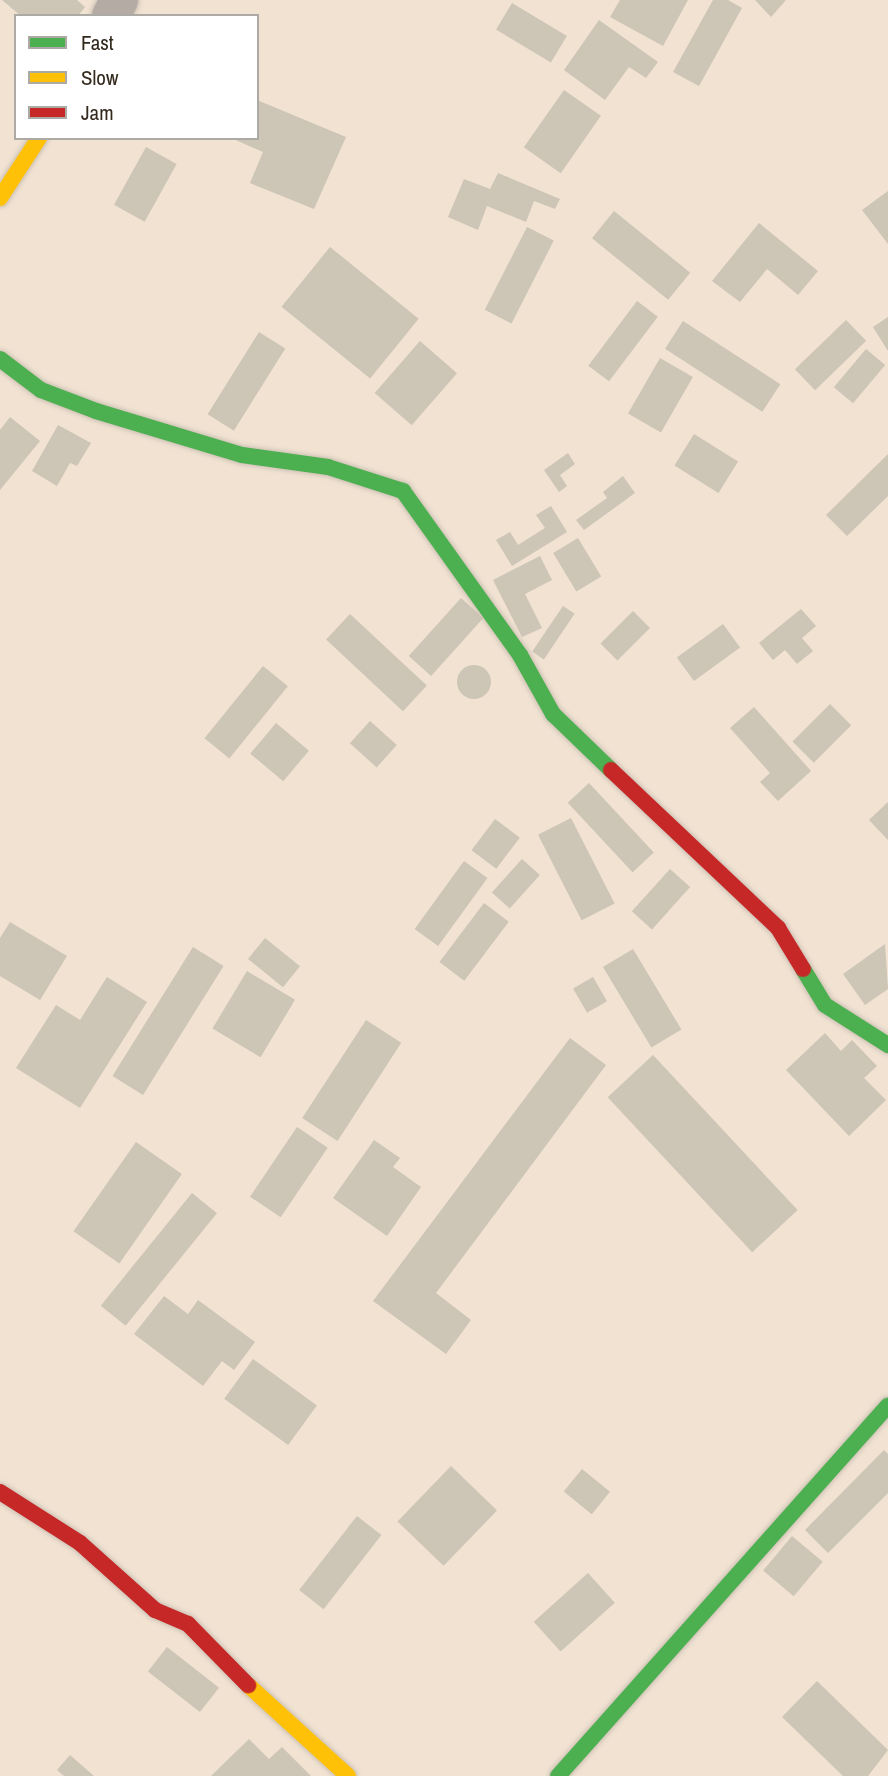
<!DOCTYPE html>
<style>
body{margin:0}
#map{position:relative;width:888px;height:1776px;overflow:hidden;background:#f1e2d2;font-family:"Archivo Narrow",sans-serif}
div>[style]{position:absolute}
.building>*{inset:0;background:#cdc5b6;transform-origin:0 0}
.round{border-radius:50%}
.roads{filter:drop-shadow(0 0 2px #ccc1b4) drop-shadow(0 0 2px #ccc1b4)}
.street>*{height:38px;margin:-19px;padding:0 19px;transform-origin:19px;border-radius:19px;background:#b4aba4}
.fast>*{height:16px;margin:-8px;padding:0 8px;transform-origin:8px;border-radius:8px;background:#4caf50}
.slow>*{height:16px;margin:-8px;padding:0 8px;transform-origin:8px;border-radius:8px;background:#ffc107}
.jam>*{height:16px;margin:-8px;padding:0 8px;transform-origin:8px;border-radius:8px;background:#c62828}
span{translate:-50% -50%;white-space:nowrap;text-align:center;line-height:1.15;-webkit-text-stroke:5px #fff;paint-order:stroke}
.legend{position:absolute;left:14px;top:14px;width:245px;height:126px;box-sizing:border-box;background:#fff;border:2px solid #ada9a5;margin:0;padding:9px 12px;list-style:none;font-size:21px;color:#33291d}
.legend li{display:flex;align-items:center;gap:14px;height:35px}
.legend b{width:35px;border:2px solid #ada9a5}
</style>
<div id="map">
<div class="building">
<i style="clip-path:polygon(2px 0,77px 0,85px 7px,78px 16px,21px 16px)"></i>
<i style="clip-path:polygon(620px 0,688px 0,663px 46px,610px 17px)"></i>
<i style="clip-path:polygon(713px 0,728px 0,742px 8px,699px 86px,673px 72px)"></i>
<i style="clip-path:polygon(755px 0,786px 0,771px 17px)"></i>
<i style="left:512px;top:3px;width:64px;height:31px;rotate:31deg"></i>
<i style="clip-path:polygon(599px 20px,658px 62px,646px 78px,629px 67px,605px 100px,564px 70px)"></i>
<i style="left:564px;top:90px;width:45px;height:70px;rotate:35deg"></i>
<i style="clip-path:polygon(257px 100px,346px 137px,314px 209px,250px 183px,263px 152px,231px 138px,257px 138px)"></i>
<i style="left:146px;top:147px;width:35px;height:66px;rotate:29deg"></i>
<i style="clip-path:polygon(498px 173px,560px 199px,555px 209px,534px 201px,526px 222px,487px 206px,478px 230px,448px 217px,464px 179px,490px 189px)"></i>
<i style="clip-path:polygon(888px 191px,888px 244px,862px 210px)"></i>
<i style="left:614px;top:211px;width:98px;height:35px;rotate:39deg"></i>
<i style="clip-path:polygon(759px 223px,818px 271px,798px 295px,767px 269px,740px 302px,712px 281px)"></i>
<i style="left:527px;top:227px;width:30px;height:93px;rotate:27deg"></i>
<i style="left:330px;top:247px;width:114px;height:77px;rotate:39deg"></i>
<i style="left:637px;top:301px;width:26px;height:81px;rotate:37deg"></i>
<i style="clip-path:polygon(888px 317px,888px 351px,873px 327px)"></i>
<i style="left:846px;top:320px;width:29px;height:71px;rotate:46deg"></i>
<i style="left:683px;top:321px;width:116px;height:33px;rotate:33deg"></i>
<i style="left:259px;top:332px;width:31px;height:97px;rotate:32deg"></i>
<i style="left:420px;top:341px;width:49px;height:69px;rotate:41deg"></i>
<i style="left:866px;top:349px;width:25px;height:50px;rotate:40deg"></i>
<i style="left:660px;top:358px;width:38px;height:64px;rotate:30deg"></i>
<i style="clip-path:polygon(10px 417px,40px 441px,0 490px,0 430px)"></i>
<i style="clip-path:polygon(58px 425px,91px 443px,77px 466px,70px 463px,57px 486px,32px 471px)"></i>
<i style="left:694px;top:434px;width:52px;height:37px;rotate:32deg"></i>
<i style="clip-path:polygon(568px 453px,575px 464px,560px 475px,567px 486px,559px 492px,544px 470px)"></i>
<i style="clip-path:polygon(888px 454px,888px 496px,847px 536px,826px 515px)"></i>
<i style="clip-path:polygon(623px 476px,635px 493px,584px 530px,576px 520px,607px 498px,603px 492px)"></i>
<i style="clip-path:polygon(551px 506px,567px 532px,512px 566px,496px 540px,510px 532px,518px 545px,545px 528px,536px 515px)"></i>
<i style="left:578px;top:538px;width:45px;height:29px;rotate:59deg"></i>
<i style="clip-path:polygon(540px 556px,552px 580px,525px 594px,542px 628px,522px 637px,493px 580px)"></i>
<i style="left:461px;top:598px;width:30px;height:78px;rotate:42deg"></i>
<i style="left:563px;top:606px;width:14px;height:55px;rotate:34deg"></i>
<i style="clip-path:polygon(801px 609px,816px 626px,802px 638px,813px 651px,797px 664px,785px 650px,773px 660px,759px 643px)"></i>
<i style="left:633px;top:611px;width:24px;height:46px;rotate:45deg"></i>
<i style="left:350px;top:614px;width:105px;height:35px;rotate:43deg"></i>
<i style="left:723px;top:624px;width:29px;height:57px;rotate:54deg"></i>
<i class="round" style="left:457px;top:665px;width:34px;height:34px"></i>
<i style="left:263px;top:666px;width:32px;height:93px;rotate:39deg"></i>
<i style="left:830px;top:704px;width:30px;height:53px;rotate:45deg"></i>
<i style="clip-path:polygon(754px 707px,811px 771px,778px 801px,760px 782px,770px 773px,730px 728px)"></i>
<i style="left:370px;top:721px;width:36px;height:30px;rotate:42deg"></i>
<i style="left:276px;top:723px;width:43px;height:40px;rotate:40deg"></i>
<i style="left:589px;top:783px;width:95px;height:29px;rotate:47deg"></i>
<i style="clip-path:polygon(888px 802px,888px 840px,869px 820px)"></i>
<i style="left:571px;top:818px;width:96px;height:37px;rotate:63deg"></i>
<i style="left:495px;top:819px;width:31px;height:39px;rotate:37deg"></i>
<i style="left:522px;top:859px;width:24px;height:45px;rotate:42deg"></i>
<i style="left:464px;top:861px;width:29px;height:84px;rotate:36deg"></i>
<i style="left:670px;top:869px;width:27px;height:57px;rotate:42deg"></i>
<i style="left:484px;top:903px;width:31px;height:74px;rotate:37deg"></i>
<i style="clip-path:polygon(10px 922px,67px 956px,40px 1000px,0 976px,0 938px)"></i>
<i style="left:265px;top:938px;width:45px;height:27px;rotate:39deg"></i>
<i style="clip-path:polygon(885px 944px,888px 989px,865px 1005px,843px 974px)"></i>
<i style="left:193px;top:947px;width:36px;height:152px;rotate:32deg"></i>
<i style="left:633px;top:949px;width:94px;height:35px;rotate:59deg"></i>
<i style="left:247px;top:971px;width:56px;height:67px;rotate:31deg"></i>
<i style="clip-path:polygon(107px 977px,147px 1002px,80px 1108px,16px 1068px,56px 1005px,80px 1020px)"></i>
<i style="left:593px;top:977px;width:28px;height:23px;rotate:60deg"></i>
<i style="left:366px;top:1020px;width:42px;height:117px;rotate:33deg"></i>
<i style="clip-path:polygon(825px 1033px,841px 1051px,852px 1040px,877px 1066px,864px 1078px,886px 1100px,849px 1136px,786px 1070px)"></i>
<i style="clip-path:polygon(570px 1038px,606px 1065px,436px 1293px,471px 1320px,446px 1354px,373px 1301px)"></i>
<i style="left:653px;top:1055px;width:212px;height:62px;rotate:47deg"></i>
<i style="left:297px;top:1127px;width:37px;height:84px;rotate:34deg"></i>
<i style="clip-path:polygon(374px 1140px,400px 1158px,393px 1167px,421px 1187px,387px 1236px,333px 1198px)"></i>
<i style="left:136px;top:1142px;width:56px;height:109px;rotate:35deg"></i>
<i style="left:192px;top:1193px;width:32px;height:145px;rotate:39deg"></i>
<i style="clip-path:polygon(164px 1296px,188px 1314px,198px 1300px,255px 1342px,234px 1370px,222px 1361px,203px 1386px,134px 1334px)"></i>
<i style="left:253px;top:1359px;width:79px;height:49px;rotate:36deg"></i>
<i style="clip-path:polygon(884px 1450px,888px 1454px,888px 1493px,828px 1553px,805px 1530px)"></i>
<i style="left:451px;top:1466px;width:64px;height:77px;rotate:44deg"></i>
<i style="left:582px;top:1469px;width:36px;height:29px;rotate:39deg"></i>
<i style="left:357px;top:1516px;width:31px;height:94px;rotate:38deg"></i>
<i style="left:792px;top:1536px;width:40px;height:45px;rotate:40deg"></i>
<i style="left:588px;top:1573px;width:40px;height:73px;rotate:48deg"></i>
<i style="left:167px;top:1647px;width:66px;height:31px;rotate:38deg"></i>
<i style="clip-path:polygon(817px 1681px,888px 1750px,868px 1776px,843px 1776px,782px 1717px)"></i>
<i style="clip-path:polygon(249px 1739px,269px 1759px,282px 1747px,311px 1776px,211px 1776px)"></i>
<i style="clip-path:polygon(70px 1755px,94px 1776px,64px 1776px,57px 1770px)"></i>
</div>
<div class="roads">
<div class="street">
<i style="left:111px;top:16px;width:18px;rotate:-63deg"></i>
</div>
<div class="fast">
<i style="left:0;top:359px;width:51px;rotate:37.1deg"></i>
<i style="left:41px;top:390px;width:59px;rotate:20.9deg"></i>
<i style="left:96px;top:411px;width:152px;rotate:16.8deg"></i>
<i style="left:242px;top:455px;width:87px;rotate:7.9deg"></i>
<i style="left:328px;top:467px;width:79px;rotate:17.7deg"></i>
<i style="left:403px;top:491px;width:201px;rotate:54.5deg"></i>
<i style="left:520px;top:655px;width:68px;rotate:60.8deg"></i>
<i style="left:553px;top:714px;width:81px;rotate:44deg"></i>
<i style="left:803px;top:969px;width:42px;rotate:58.6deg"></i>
<i style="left:825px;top:1005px;width:75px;rotate:32.4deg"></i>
<i style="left:558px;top:1776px;width:496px;rotate:-48.3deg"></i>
</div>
<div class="slow">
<i style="left:0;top:198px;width:72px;rotate:-57deg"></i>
<i style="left:248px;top:1685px;width:135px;rotate:42.3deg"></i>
</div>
<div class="jam">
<i style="left:611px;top:770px;width:230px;rotate:43.4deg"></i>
<i style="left:778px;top:928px;width:48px;rotate:58.6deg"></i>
<i style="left:0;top:1492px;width:95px;rotate:32.5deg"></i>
<i style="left:80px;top:1543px;width:101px;rotate:41.8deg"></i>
<i style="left:155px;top:1610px;width:36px;rotate:23deg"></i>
<i style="left:188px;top:1624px;width:86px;rotate:45.5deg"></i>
</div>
</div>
<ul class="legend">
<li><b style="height:9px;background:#4caf50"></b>Fast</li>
<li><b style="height:9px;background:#ffc107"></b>Slow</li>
<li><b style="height:9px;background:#c62828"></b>Jam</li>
</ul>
</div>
